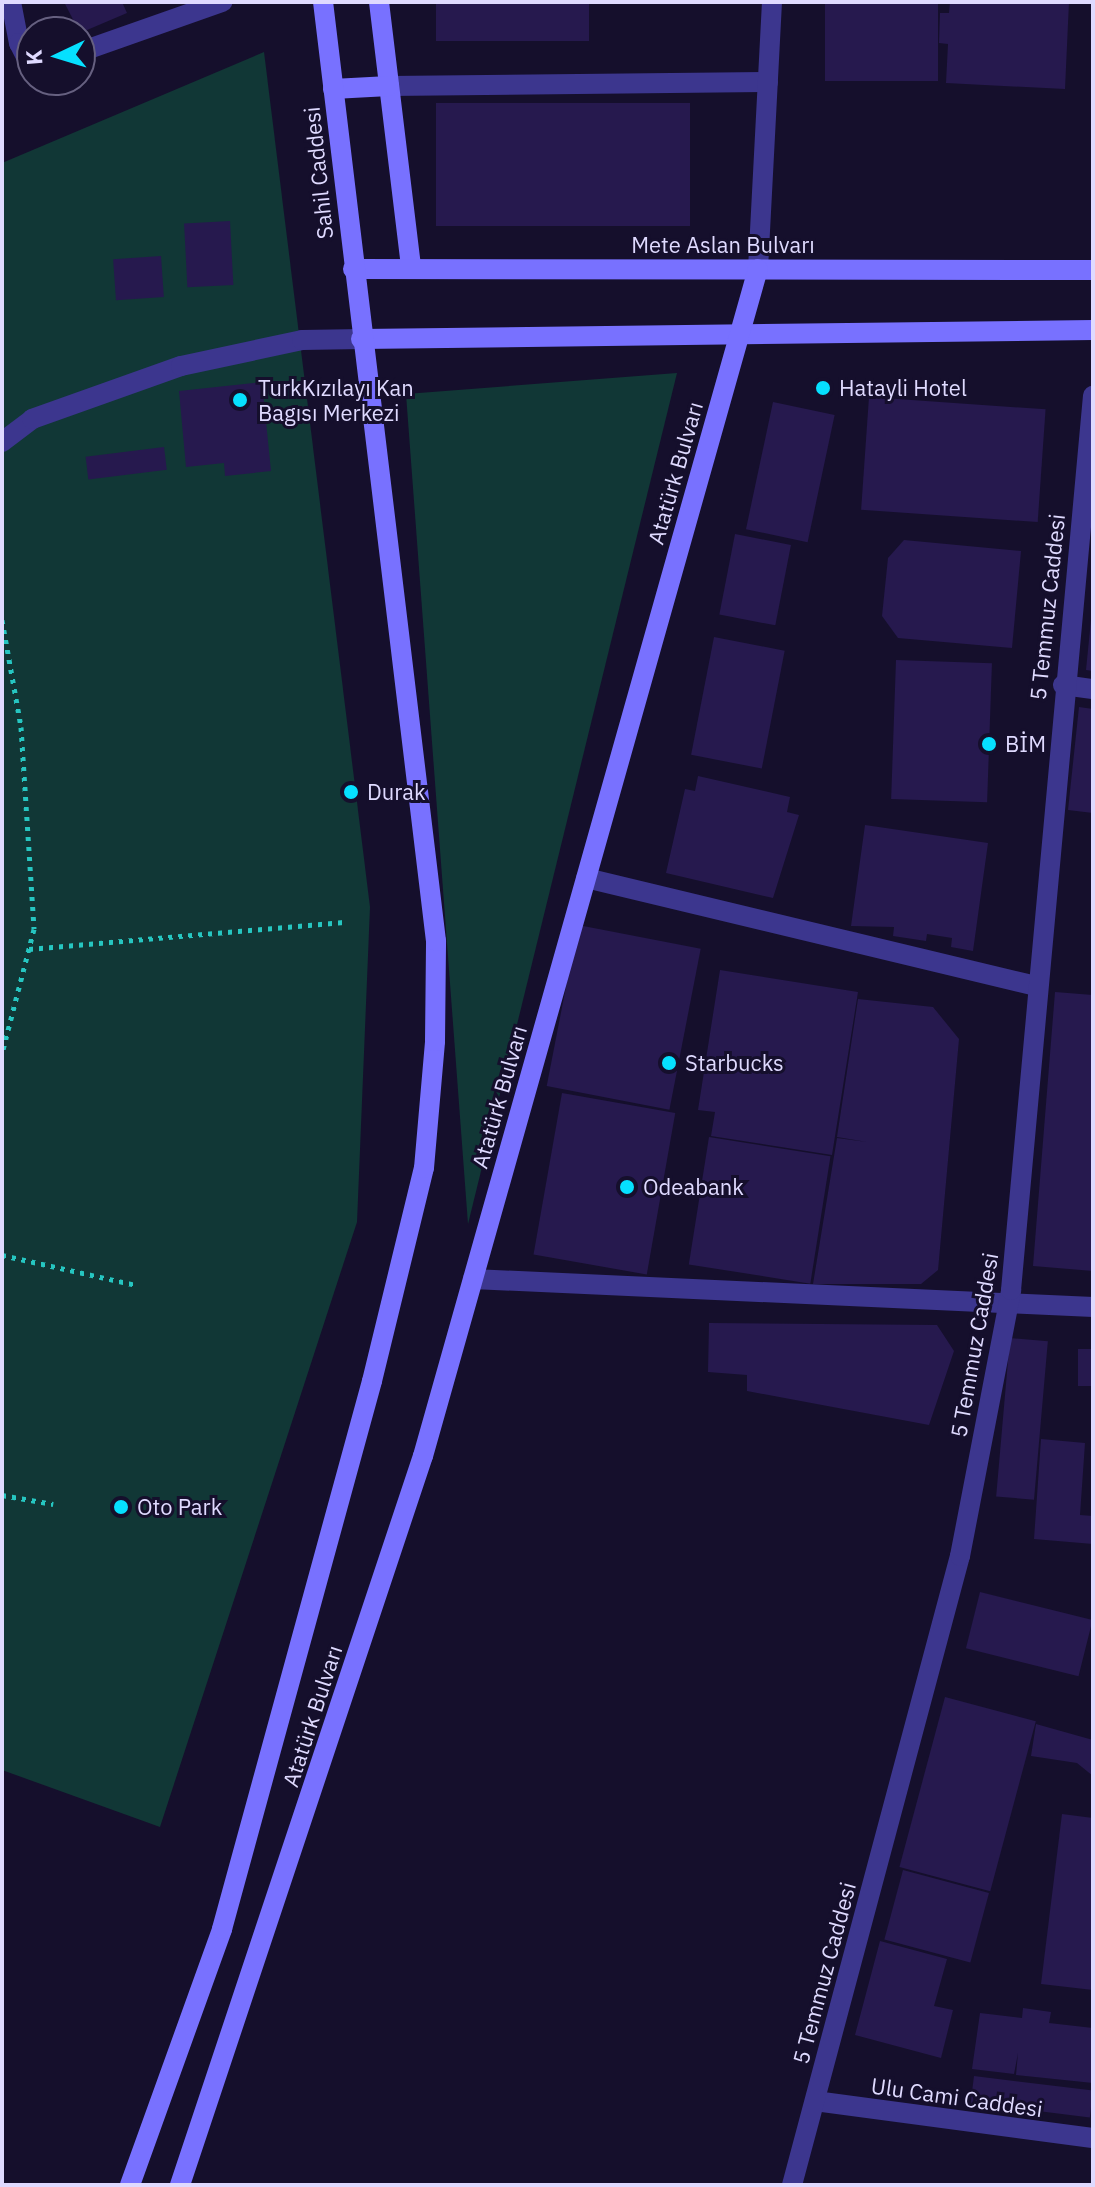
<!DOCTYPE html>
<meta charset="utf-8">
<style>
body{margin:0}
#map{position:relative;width:1095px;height:2187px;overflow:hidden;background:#150f2c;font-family:"IBM Plex Sans",sans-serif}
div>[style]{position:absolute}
.green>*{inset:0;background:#113736}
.building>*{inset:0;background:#26194e;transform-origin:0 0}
.path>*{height:5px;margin-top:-2.5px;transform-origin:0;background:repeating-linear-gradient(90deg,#26c6c1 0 4px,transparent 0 10px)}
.street>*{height:20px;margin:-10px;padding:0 10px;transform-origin:10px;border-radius:10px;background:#3c368e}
.secondary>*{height:20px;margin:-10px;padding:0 10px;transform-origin:10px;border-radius:10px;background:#7871ff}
.dots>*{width:22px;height:22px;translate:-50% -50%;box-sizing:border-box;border:4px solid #150f2c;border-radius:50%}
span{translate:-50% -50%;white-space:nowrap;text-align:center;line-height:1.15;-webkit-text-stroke:6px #150f2c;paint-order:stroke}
.street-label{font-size:22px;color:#dfdaff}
.poi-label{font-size:22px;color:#dfdaff}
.left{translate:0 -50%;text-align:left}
.frame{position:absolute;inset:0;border:4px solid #dfdaff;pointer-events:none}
.north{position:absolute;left:16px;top:16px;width:80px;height:80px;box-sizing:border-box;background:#150f2c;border:2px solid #666080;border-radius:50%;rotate:266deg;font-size:22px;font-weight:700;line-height:32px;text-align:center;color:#dfdaff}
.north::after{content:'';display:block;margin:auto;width:28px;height:36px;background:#06e0ff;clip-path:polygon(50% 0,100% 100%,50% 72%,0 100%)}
</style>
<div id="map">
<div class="green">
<i style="clip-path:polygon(264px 52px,370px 907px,357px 1222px,160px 1827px,2px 1770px,2px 163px)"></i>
<i style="clip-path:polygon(677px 373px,468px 1224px,406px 394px)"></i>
</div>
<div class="building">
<i style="clip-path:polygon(64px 2px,122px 2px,127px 13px,80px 33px)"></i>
<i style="left:436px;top:2px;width:153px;height:39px"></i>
<i style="left:825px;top:2px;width:113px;height:79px"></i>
<i style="clip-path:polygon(950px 2px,1069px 2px,1065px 89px,946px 83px,948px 44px,939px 43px,940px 13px,949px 13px)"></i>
<i style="left:690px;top:103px;width:123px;height:254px;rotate:90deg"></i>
<i style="left:230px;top:221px;width:64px;height:46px;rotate:87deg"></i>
<i style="left:161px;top:256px;width:41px;height:48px;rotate:86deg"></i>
<i style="clip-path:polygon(262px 382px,271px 471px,225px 476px,224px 463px,186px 467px,179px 391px)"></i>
<i style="left:869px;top:397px;width:177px;height:113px;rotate:4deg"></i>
<i style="left:773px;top:402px;width:63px;height:130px;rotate:12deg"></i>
<i style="left:164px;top:447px;width:23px;height:79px;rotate:83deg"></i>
<i style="left:735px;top:534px;width:57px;height:82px;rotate:11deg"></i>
<i style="clip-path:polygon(904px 540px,1021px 551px,1012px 648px,898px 638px,882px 616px,888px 558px)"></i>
<i style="clip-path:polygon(1091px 620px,1093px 621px,1093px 671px,1086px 670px)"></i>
<i style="left:714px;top:637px;width:72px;height:120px;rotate:11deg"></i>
<i style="left:896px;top:660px;width:96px;height:139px;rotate:2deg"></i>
<i style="clip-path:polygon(1079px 707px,1093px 709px,1093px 813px,1068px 810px)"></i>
<i style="clip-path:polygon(698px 776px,790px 797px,787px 812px,799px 815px,773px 898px,666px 873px,685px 789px,695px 791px)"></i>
<i style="clip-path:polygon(865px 825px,988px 843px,973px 951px,951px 947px,952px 938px,927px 934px,926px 941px,893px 936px,894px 927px,851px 926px)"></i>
<i style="left:578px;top:925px;width:125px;height:164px;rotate:11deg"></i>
<i style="clip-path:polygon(720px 970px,858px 992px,832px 1155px,711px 1136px,715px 1112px,698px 1110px)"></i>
<i style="clip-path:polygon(1055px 992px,1093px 995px,1093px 1271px,1033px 1266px)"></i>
<i style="clip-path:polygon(858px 999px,933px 1007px,959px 1039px,938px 1270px,921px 1284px,813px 1284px,837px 1138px,867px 1142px,837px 1137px)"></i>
<i style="left:562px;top:1093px;width:115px;height:164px;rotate:10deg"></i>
<i style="left:709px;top:1137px;width:123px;height:129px;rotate:9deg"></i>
<i style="clip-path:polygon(709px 1323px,937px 1325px,954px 1351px,929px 1425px,747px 1391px,747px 1375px,708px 1372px)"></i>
<i style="left:1010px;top:1338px;width:38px;height:159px;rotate:5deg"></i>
<i style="left:1078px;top:1349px;width:15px;height:37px"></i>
<i style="clip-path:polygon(1041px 1439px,1085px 1443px,1080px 1515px,1093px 1516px,1093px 1544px,1034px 1539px)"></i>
<i style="left:980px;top:1592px;width:116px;height:58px;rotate:14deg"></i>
<i style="left:945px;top:1697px;width:94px;height:176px;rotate:15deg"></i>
<i style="clip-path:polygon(1036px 1724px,1093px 1740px,1093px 1776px,1077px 1763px,1031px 1756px)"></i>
<i style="clip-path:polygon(1062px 1814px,1093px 1818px,1093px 1990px,1041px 1984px)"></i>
<i style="left:903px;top:1870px;width:89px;height:72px;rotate:15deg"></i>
<i style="clip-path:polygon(880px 1941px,947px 1959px,934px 2006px,953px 2010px,941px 2058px,855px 2035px)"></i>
<i style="clip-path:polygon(1023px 2008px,1051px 2012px,1049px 2023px,1093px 2028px,1093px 2083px,1016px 2075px,1018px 2053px,1014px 2074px,972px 2069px,980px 2013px,1022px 2018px)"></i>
<i style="left:974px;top:2076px;width:120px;height:27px;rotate:7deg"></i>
</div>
<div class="path">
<i style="left:2px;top:620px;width:109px;rotate:79.9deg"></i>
<i style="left:21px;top:727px;width:202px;rotate:86.3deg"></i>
<i style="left:34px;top:929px;width:129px;rotate:104.4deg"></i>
<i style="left:29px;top:949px;width:316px;rotate:-4.9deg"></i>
<i style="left:2px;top:1255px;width:137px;rotate:12.6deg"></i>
<i style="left:2px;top:1495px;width:52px;rotate:10deg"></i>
</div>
<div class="street">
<i style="left:11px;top:2px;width:42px;rotate:79deg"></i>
<i style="left:19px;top:43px;width:28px;rotate:63deg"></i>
<i style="left:80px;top:52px;width:151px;rotate:-19.4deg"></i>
<i style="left:389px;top:86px;width:379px;rotate:-0.6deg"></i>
<i style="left:758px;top:269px;width:267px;rotate:-87deg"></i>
<i style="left:2px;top:442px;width:38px;rotate:-37deg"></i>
<i style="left:32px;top:419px;width:158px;rotate:-19.6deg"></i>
<i style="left:181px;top:366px;width:124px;rotate:-12.1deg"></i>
<i style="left:302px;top:340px;width:59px;rotate:-1deg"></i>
<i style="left:1063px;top:685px;width:30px;rotate:8deg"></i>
<i style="left:586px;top:878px;width:463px;rotate:13.5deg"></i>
<i style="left:473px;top:1279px;width:621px;rotate:2.59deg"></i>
<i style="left:815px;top:2101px;width:280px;rotate:7.6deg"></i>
<i style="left:792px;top:2185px;width:651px;rotate:-75.05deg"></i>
<i style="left:960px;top:1556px;width:271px;rotate:-79.1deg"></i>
<i style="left:1011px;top:1290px;width:898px;rotate:-84.76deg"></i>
</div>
<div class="secondary">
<i style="left:379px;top:2px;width:266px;rotate:83.1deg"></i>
<i style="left:333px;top:89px;width:56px;rotate:-3.1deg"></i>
<i style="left:353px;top:269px;width:740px;rotate:0.08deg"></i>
<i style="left:361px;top:339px;width:732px;rotate:-0.7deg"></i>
<i style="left:130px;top:2185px;width:272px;rotate:-70.2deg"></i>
<i style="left:222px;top:1929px;width:568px;rotate:-74.69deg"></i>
<i style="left:372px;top:1381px;width:219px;rotate:-76.3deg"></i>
<i style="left:424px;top:1168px;width:127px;rotate:-85deg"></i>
<i style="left:435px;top:1041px;width:100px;rotate:-89.4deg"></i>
<i style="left:436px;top:941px;width:946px;rotate:-96.86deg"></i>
<i style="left:180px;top:2185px;width:768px;rotate:-71.57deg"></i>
<i style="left:423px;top:1456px;width:1233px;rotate:-74.24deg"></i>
</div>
<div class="dots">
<i style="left:823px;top:388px;background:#06e0ff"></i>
<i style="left:240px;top:400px;background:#06e0ff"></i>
<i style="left:989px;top:744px;background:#06e0ff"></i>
<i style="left:351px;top:792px;background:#06e0ff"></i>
<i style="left:669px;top:1063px;background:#06e0ff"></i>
<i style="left:627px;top:1187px;background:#06e0ff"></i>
<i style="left:121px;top:1507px;background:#06e0ff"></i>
</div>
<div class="street-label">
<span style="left:318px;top:173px;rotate:-96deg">Sahil Caddesi</span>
<span style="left:723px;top:245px">Mete Aslan Bulvarı</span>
<span style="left:675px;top:473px;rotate:-74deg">Atatürk Bulvarı</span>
<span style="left:1047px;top:607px;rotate:-84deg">5 Temmuz Caddesi</span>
<span style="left:499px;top:1097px;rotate:-74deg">Atatürk Bulvarı</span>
<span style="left:974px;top:1345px;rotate:-80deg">5 Temmuz Caddesi</span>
<span style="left:312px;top:1716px;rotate:-72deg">Atatürk Bulvarı</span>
<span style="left:824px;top:1973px;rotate:-75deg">5 Temmuz Caddesi</span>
<span style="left:957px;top:2097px;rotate:8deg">Ulu Cami Caddesi</span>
</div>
<div class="poi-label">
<span class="left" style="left:258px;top:400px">TurkKızılayı Kan<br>Bagısı Merkezi</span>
<span class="left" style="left:839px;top:388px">Hatayli Hotel</span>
<span class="left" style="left:1005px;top:744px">BİM</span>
<span class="left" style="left:367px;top:792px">Durak</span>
<span class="left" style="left:685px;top:1063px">Starbucks</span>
<span class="left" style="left:643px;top:1187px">Odeabank</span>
<span class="left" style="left:137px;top:1507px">Oto Park</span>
</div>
<div class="frame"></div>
<div class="north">K</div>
</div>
